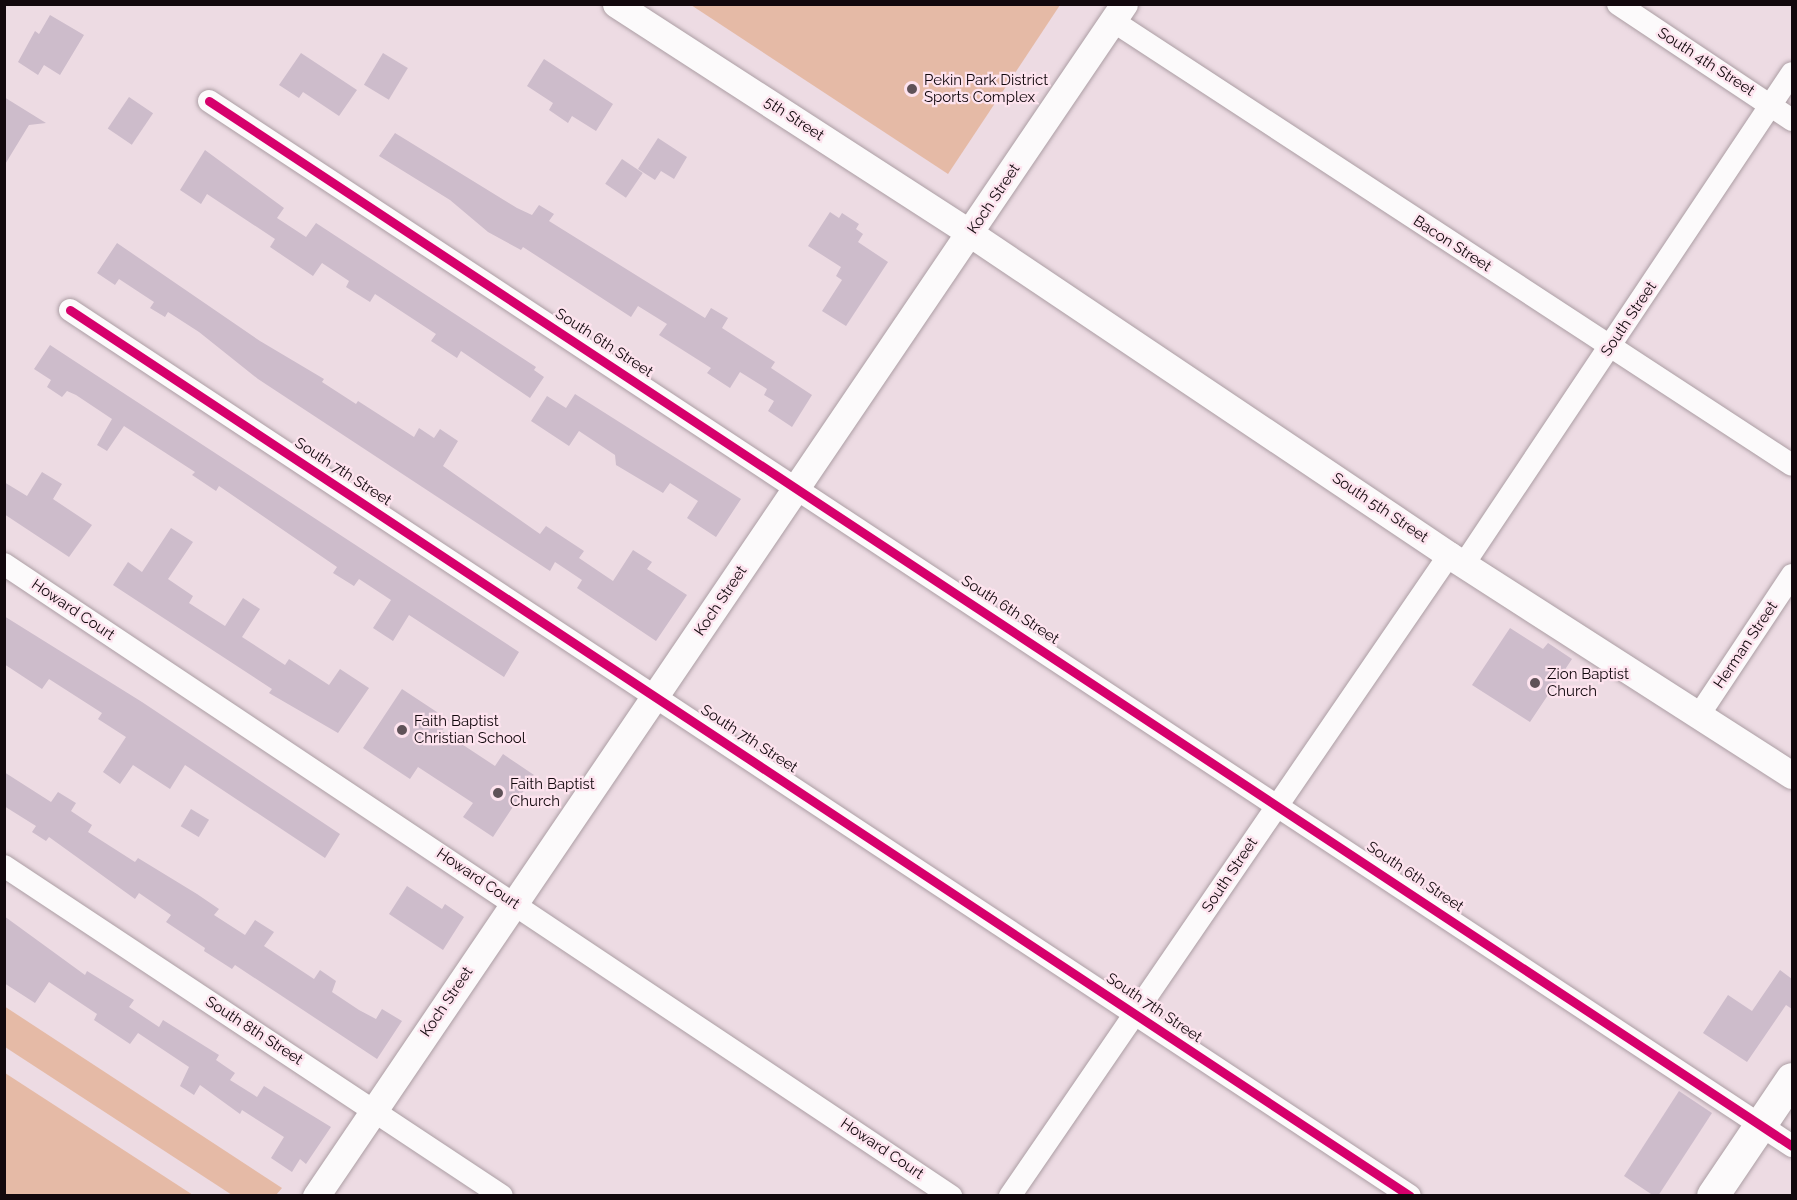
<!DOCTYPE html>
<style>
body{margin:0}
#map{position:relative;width:1797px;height:1200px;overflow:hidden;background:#eddbe3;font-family:Raleway,sans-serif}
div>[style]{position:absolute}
.green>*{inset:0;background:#e5baa6}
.building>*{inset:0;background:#cdbccb;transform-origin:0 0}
.roads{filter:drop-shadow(0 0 2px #ac9ea4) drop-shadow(0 0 2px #ac9ea4)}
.minor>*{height:22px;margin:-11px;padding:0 11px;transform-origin:11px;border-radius:11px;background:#fcfafb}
.tertiary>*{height:27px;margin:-13.5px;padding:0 13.5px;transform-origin:13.5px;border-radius:13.5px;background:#fcfafb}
.secondary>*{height:32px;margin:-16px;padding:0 16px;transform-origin:16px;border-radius:16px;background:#fcfafb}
.cycleway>*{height:9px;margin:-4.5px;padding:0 4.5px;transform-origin:4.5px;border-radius:4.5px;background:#d6006c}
.dots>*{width:16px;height:16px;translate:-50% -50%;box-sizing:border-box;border:3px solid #fde3ee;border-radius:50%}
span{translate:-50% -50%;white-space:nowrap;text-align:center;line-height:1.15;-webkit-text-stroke:4.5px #fde3ee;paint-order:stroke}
.street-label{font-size:15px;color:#12080d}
.poi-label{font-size:15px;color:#12080d}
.left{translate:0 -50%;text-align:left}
.frame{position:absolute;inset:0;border:6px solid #12080d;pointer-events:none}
</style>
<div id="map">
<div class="green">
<i style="clip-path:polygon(691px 5px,1060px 5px,948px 174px)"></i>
<i style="clip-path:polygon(4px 1006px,282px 1188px,276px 1195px,232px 1195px,5px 1047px)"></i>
<i style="clip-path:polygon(4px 1073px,5px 1073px,193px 1195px,5px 1195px)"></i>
</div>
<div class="building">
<i style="clip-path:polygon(50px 15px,84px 35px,60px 75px,44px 65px,38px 75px,18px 62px,35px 31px,39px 34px)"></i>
<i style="clip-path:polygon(301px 53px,357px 90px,339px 116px,303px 92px,299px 98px,279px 85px)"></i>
<i style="left:383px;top:53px;width:29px;height:37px;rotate:31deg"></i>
<i style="clip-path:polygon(544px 59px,613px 104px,596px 131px,572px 116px,568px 123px,549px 110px,553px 103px,527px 86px)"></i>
<i style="clip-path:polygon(4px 97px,46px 123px,29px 125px,4px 166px)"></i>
<i style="left:129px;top:97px;width:29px;height:38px;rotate:34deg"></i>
<i style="clip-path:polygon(395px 133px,517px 208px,532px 215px,539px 205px,554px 214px,549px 221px,705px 318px,711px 308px,728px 318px,722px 328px,775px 362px,771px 368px,812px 395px,792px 427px,768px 411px,774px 401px,764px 395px,767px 389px,740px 372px,730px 388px,707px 373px,711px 368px,659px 335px,667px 324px,638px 306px,631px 317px,523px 247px,521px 250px,488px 232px,450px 200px,379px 156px)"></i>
<i style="clip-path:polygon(658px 138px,687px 157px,674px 179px,661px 171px,655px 180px,638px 169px)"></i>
<i style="clip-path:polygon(205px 150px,284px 208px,277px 218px,306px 237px,316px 223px,536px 367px,534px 370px,544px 377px,530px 398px,461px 351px,457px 358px,431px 341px,436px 334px,375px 294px,370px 302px,346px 287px,349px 281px,322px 263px,313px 276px,270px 247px,275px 239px,207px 194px,201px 204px,180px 190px)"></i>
<i style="left:622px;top:159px;width:25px;height:30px;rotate:34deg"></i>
<i style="clip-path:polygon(830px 212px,839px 218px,842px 213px,859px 224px,856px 229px,863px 234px,858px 242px,888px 262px,846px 326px,822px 311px,842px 280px,836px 276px,841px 267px,808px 246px)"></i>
<i style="clip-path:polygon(117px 243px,260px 341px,324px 379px,322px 382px,356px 404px,358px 401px,414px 437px,419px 428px,434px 438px,440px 429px,458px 441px,443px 466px,540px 534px,546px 526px,584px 551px,579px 558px,613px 581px,633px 550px,652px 562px,647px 569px,687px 595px,656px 641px,577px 588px,582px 580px,555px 562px,550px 571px,258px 379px,199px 332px,168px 312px,165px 317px,150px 308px,154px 302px,119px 279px,115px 285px,97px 273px)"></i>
<i style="clip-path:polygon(50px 345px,519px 652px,504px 677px,409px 615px,393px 641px,373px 628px,391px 600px,359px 579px,354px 586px,333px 573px,337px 567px,219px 486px,216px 491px,192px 475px,195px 472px,124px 426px,107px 451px,97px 445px,112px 419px,76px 395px,67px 391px,62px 397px,47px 387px,51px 380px,34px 369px)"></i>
<i style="clip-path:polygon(575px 394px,741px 499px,716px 537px,687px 518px,698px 501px,670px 483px,663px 493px,616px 465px,615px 455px,579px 431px,569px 446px,531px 421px,547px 396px,566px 408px)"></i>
<i style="clip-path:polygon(42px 472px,62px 484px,53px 499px,92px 525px,69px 557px,4px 514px,4px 482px,27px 496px)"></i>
<i style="clip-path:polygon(171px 528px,193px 542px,168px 579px,193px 596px,189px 603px,225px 626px,243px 598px,260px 609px,242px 637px,285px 665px,289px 659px,329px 685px,340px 669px,369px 688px,338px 733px,269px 693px,272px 689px,113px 585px,128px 562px,142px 572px)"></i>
<i style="clip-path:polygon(4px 616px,142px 702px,340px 834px,325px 858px,185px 765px,170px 789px,133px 765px,120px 784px,103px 772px,126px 737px,98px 719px,102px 713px,49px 679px,42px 689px,4px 664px)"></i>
<i style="clip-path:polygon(1510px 628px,1543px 649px,1548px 643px,1572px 659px,1530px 722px,1472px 685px)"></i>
<i style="clip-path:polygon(402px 689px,449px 720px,442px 731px,495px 766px,503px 754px,534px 775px,493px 837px,463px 817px,473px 803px,418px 767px,410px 779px,363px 748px)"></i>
<i style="clip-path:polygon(4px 772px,51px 802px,58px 792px,76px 803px,71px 811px,92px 825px,88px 832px,135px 862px,138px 858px,197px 894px,219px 909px,214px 915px,245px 935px,255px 920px,274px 932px,264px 946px,314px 979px,320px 970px,336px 981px,332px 992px,359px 1010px,376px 1019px,382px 1009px,402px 1021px,377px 1059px,235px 965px,232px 969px,204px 951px,205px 948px,166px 922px,171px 915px,139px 893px,135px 899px,49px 837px,46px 841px,32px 832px,36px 826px,4px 806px)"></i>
<i style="left:191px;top:809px;width:21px;height:20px;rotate:31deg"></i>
<i style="clip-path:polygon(407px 886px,442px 909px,445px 904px,464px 917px,443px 950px,389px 914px)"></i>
<i style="clip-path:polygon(4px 916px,85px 975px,87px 971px,134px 1000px,129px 1007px,159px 1027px,163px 1020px,219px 1055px,216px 1060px,235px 1073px,230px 1080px,257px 1097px,264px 1086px,331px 1127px,306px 1164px,300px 1159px,292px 1172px,271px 1158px,284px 1137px,242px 1110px,240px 1114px,200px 1085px,194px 1095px,180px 1086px,189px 1067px,138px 1033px,130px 1044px,94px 1020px,97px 1014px,49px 982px,35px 1003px,4px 983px)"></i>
<i style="clip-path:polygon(1780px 970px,1792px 979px,1792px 1009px,1786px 1005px,1747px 1062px,1703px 1033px,1728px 995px,1752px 1011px)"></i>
<i style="clip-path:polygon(1679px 1091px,1712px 1113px,1658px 1196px,1654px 1196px,1624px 1176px)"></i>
</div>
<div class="roads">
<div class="minor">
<i style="left:1618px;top:4px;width:209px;rotate:33.7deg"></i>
<i style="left:1113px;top:21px;width:811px;rotate:33.18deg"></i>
<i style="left:209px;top:101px;width:1897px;rotate:33.43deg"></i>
<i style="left:70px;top:310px;width:1606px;rotate:33.47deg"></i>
<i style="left:4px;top:564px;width:1139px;rotate:33.72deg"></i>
<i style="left:1464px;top:564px;width:590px;rotate:-56.26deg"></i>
<i style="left:1699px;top:715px;width:168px;rotate:-56.4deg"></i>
<i style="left:4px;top:866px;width:597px;rotate:33.53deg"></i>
<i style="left:1010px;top:1196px;width:777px;rotate:-55.59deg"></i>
</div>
<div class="tertiary">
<i style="left:616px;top:4px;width:423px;rotate:32.9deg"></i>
<i style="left:971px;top:234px;width:576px;rotate:33.88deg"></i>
<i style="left:1449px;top:555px;width:407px;rotate:32.7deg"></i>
<i style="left:316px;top:1196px;width:1440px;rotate:-55.87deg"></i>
</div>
<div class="secondary">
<i style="left:1713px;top:1196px;width:141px;rotate:-56deg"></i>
</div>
</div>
<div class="cycleway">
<i style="left:209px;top:101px;width:1897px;rotate:33.43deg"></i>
<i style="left:70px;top:310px;width:1606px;rotate:33.47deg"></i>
</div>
<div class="dots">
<i style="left:912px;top:89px;background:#5f5258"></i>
<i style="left:1535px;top:683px;background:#5f5258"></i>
<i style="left:402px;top:730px;background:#5f5258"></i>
<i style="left:498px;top:793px;background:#5f5258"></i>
</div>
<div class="street-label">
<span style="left:1706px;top:62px;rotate:33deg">South 4th Street</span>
<span style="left:794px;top:119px;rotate:33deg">5th Street</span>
<span style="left:994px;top:199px;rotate:-56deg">Koch Street</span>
<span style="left:1452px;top:244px;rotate:33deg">Bacon Street</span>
<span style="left:1629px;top:319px;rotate:-56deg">South Street</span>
<span style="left:604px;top:343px;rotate:33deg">South 6th Street</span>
<span style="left:343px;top:472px;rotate:33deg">South 7th Street</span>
<span style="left:1380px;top:508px;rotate:34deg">South 5th Street</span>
<span style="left:721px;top:601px;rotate:-56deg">Koch Street</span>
<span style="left:73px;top:610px;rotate:34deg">Howard Court</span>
<span style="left:1010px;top:610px;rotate:33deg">South 6th Street</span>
<span style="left:1746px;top:645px;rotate:-56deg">Herman Street</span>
<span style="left:749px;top:739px;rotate:33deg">South 7th Street</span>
<span style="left:1230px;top:875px;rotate:-56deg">South Street</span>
<span style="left:1415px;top:877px;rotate:34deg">South 6th Street</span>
<span style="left:478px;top:879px;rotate:34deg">Howard Court</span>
<span style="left:447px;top:1002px;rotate:-56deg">Koch Street</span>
<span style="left:1154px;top:1008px;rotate:34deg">South 7th Street</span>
<span style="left:254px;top:1031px;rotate:33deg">South 8th Street</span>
<span style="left:882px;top:1149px;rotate:34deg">Howard Court</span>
</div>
<div class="poi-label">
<span class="left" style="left:924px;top:89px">Pekin Park District<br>Sports Complex</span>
<span class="left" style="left:1547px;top:683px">Zion Baptist<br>Church</span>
<span class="left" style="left:414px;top:730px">Faith Baptist<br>Christian School</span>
<span class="left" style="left:510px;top:793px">Faith Baptist<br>Church</span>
</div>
<div class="frame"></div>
</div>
